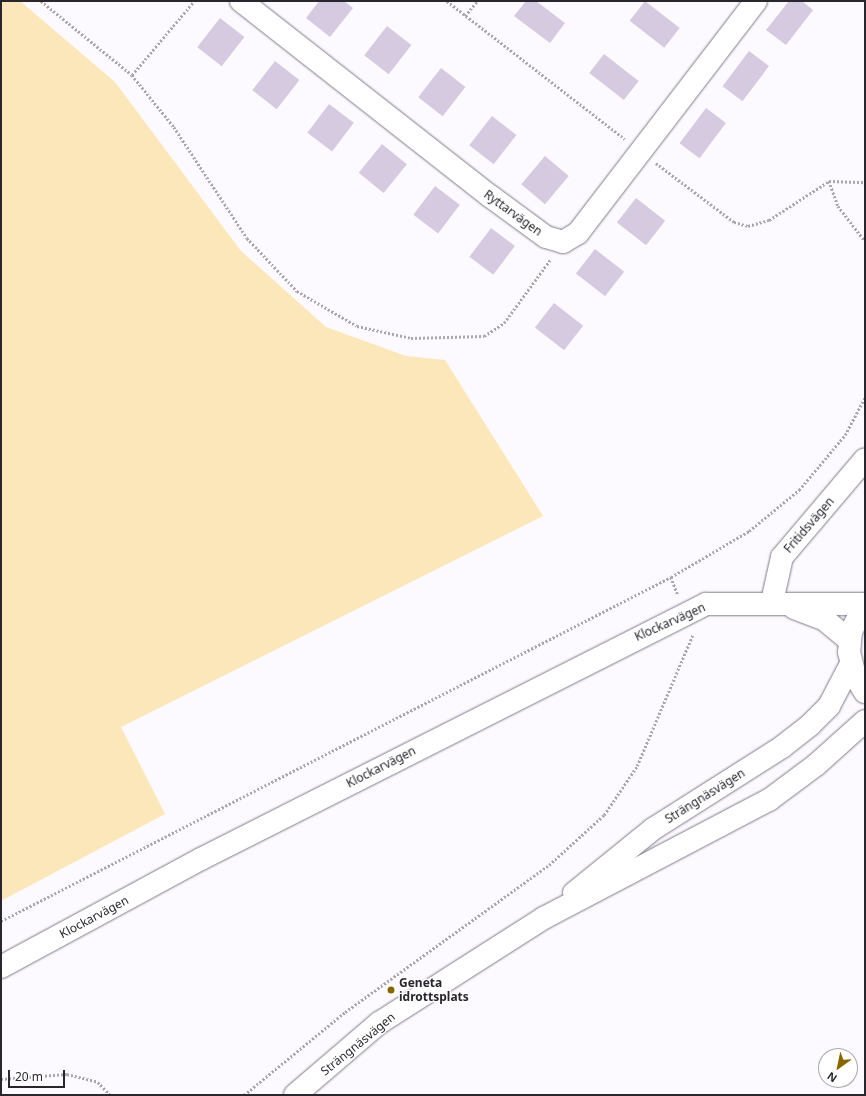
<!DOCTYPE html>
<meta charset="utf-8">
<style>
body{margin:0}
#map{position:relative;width:866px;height:1096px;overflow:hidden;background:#fdfaff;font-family:"Noto Sans",sans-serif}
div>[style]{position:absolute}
.green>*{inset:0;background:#fce7ba}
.building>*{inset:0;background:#d6cae0;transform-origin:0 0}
.path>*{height:2.5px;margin-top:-1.25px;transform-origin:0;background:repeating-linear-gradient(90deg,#a9a6ac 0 2px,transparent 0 4px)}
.roads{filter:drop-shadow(0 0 1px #82788c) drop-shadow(0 0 1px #82788c)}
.minor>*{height:22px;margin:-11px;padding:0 11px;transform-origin:11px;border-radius:11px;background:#fff}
.secondary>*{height:22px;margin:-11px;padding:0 11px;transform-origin:11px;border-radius:11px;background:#fff}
.dots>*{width:11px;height:11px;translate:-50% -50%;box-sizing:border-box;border:2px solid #fff;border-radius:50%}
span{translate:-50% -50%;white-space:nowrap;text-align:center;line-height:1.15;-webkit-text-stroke:3px #fff;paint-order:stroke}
.street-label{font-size:12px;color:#2a262e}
.poi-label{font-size:12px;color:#2a262e;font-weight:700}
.left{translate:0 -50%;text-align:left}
.frame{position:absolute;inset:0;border:2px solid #2a262e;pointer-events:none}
.north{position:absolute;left:818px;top:1048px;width:40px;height:40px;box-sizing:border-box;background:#fff;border:1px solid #aaa8ab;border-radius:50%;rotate:213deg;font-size:11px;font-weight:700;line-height:16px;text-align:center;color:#2a262e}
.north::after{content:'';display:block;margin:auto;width:14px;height:18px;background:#876500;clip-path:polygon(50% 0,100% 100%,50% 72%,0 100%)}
.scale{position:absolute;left:8px;top:1070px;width:57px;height:18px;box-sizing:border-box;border:2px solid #2a262e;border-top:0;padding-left:5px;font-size:12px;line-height:14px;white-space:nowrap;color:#2a262e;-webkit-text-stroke:3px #fff;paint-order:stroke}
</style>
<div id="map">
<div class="green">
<i style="clip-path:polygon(1px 1px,20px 1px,115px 82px,241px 251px,326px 327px,406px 356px,445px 360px,543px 516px,121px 727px,165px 814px,1px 901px)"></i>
</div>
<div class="building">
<i style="clip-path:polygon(319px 1px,344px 1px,353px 8px,330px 37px,306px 18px)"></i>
<i style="clip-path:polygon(526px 1px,536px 1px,565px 23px,550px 43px,514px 16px)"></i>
<i style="left:645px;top:1px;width:44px;height:25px;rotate:38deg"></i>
<i style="clip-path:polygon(789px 1px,802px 1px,813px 10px,786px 45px,766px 30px)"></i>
<i style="left:220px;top:18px;width:31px;height:37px;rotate:38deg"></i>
<i style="left:387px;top:26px;width:31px;height:37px;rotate:38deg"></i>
<i style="left:749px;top:51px;width:25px;height:44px;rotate:37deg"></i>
<i style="left:604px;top:54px;width:44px;height:24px;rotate:38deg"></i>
<i style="left:275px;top:61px;width:31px;height:37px;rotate:38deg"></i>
<i style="left:441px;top:68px;width:31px;height:37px;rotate:38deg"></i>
<i style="left:329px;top:104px;width:31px;height:36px;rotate:37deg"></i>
<i style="left:706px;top:108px;width:25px;height:44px;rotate:37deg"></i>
<i style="left:492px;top:116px;width:31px;height:37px;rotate:38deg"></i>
<i style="left:382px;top:144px;width:32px;height:37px;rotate:39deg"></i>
<i style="left:545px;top:156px;width:31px;height:37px;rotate:40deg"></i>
<i style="left:435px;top:186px;width:31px;height:36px;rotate:37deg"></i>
<i style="left:636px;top:198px;width:37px;height:31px;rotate:38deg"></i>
<i style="left:491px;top:228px;width:30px;height:36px;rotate:37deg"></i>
<i style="left:595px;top:249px;width:37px;height:31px;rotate:38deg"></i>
<i style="left:554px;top:303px;width:37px;height:31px;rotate:38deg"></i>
</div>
<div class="path">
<i style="left:41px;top:1px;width:117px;rotate:39.1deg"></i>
<i style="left:132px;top:75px;width:67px;rotate:51.1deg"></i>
<i style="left:174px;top:127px;width:133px;rotate:56.7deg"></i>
<i style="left:247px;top:238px;width:73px;rotate:46.7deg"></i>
<i style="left:297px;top:291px;width:69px;rotate:30.3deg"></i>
<i style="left:357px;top:326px;width:55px;rotate:12.5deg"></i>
<i style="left:411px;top:338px;width:73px;rotate:-1.6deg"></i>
<i style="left:484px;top:336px;width:24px;rotate:-33deg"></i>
<i style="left:504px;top:323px;width:78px;rotate:-53.9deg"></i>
<i style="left:447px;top:1px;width:225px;rotate:37.8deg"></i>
<i style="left:465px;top:16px;width:19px;rotate:-51deg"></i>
<i style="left:132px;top:75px;width:97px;rotate:-50deg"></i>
<i style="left:656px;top:163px;width:98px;rotate:37.1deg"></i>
<i style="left:734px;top:222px;width:15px;rotate:16deg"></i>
<i style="left:748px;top:226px;width:22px;rotate:-16deg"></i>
<i style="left:769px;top:220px;width:72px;rotate:-33deg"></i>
<i style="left:829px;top:181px;width:36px;rotate:2deg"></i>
<i style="left:829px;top:181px;width:27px;rotate:70deg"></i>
<i style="left:838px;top:206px;width:44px;rotate:52.4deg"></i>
<i style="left:671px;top:577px;width:19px;rotate:69deg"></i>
<i style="left:1px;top:921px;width:753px;rotate:-27.18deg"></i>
<i style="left:671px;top:577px;width:91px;rotate:-30.5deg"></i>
<i style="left:749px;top:531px;width:65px;rotate:-39.4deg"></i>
<i style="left:799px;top:490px;width:72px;rotate:-50.1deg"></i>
<i style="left:845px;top:435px;width:43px;rotate:-62.2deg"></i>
<i style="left:1px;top:1079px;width:66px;rotate:-4.3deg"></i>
<i style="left:67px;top:1074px;width:32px;rotate:14deg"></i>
<i style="left:98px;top:1082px;width:18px;rotate:47deg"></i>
<i style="left:244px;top:1095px;width:131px;rotate:-39.4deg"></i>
<i style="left:345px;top:1012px;width:251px;rotate:-35.8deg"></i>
<i style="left:549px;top:865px;width:74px;rotate:-42.3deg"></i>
<i style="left:604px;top:815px;width:59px;rotate:-56deg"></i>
<i style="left:637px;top:766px;width:143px;rotate:-67deg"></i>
</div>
<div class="roads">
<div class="minor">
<i style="left:241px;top:1px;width:316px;rotate:38.1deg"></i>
<i style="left:490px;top:196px;width:69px;rotate:36.2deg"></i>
<i style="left:546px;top:237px;width:18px;rotate:16deg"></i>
<i style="left:563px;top:242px;width:17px;rotate:-31deg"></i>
<i style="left:578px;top:233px;width:292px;rotate:-52.5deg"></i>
<i style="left:772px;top:602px;width:46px;rotate:-77.5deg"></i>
<i style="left:782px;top:557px;width:128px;rotate:-49.7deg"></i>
<i style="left:794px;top:608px;width:33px;rotate:21deg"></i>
<i style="left:825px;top:620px;width:31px;rotate:40deg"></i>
<i style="left:1px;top:967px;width:227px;rotate:-28.4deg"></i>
<i style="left:201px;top:859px;width:566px;rotate:-26.79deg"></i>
<i style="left:706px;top:604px;width:159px"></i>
</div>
<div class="secondary">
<i style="left:865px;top:605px;width:30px;rotate:118deg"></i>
<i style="left:851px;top:631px;width:21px;rotate:95deg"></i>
<i style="left:849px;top:652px;width:25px;rotate:76deg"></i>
<i style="left:855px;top:676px;width:19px;rotate:58deg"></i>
<i style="left:574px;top:893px;width:102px;rotate:-39deg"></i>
<i style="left:653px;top:829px;width:153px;rotate:-32.4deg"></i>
<i style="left:782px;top:747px;width:36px;rotate:-38deg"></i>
<i style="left:810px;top:725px;width:27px;rotate:-45deg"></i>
<i style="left:829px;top:706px;width:47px;rotate:-62.4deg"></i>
<i style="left:295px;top:1095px;width:111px;rotate:-40.6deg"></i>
<i style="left:379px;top:1023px;width:196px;rotate:-32.5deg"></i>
<i style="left:544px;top:918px;width:254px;rotate:-27.7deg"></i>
<i style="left:769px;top:800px;width:59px;rotate:-36.7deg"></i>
<i style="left:816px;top:765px;width:66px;rotate:-41.9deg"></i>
</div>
</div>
<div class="dots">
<i style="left:391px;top:990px;background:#876500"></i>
</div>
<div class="street-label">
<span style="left:513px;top:213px;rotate:36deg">Ryttarvägen</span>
<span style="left:809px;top:525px;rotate:-49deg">Fritidsvägen</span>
<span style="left:670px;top:622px;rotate:-24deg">Klockarvägen</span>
<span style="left:381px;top:767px;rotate:-27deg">Klockarvägen</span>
<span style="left:705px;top:796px;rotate:-32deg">Strängnäsvägen</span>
<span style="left:94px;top:917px;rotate:-28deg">Klockarvägen</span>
<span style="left:358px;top:1044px;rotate:-39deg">Strängnäsvägen</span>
</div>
<div class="poi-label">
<span class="left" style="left:399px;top:990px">Geneta<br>idrottsplats</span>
</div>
<div class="frame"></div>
<div class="north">N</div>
<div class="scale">20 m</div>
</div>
